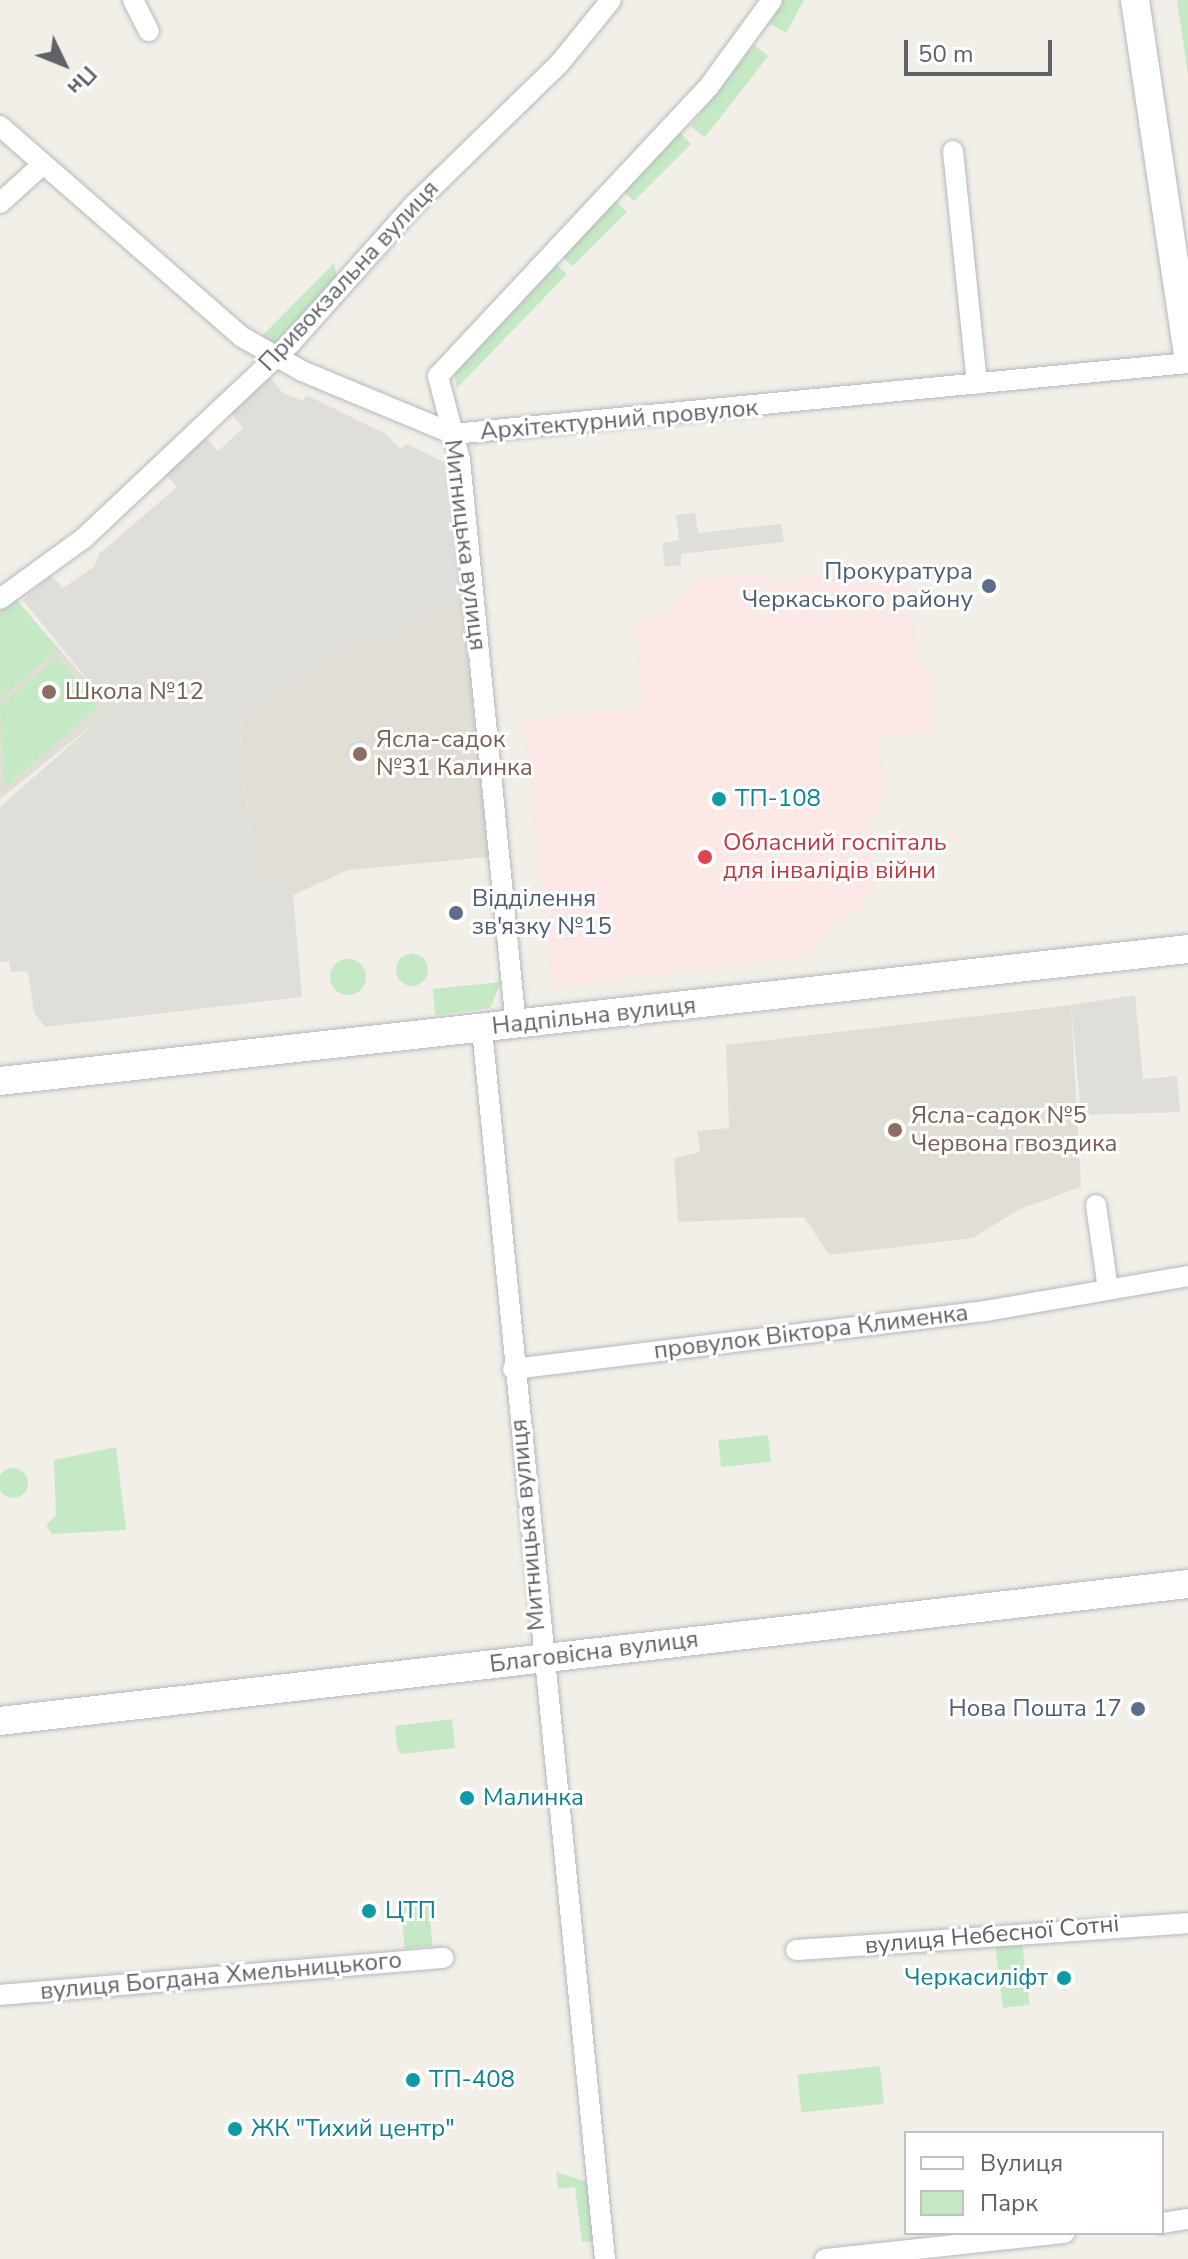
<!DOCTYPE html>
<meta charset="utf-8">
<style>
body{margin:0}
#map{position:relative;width:1188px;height:2259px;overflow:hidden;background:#f1efe8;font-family:"Nunito Sans",sans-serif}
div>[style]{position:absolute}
.industrial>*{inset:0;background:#e0deda}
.education>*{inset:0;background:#e1ded6}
.medical>*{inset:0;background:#fce8e6}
.green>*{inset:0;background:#c5e8c5;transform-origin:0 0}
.round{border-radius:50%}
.water>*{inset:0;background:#aadaff}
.roads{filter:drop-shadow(0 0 2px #b5b8bc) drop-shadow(0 0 2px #b5b8bc)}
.street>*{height:20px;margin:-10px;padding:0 10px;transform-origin:10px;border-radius:10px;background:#fff}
.secondary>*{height:28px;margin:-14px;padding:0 14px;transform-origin:14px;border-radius:14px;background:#fff}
.dots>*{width:22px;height:22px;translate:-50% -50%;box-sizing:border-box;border:4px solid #fff;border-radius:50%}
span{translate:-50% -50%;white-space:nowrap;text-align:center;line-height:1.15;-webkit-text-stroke:6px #fff;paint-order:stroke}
.street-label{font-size:24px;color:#5f6368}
.service-label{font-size:24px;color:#4e5e75}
.right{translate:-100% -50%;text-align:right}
.left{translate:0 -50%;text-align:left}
.education-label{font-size:24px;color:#785e54}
.culture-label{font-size:24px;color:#0d838f}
.health-label{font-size:24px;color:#be3a42}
.legend{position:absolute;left:904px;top:2131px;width:260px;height:104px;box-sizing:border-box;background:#fff;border:2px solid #bfc1c3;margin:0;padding:10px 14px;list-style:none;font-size:24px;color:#5f6368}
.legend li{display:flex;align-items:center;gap:16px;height:40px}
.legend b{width:40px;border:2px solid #bfc1c3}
.north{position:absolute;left:24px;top:24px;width:80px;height:80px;-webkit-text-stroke:6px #fff;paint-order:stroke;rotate:133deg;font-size:22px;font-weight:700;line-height:32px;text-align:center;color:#5f6368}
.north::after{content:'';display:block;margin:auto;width:28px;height:36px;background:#5f6368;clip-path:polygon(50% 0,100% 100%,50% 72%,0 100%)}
.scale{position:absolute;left:904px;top:40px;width:148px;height:36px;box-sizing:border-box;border:4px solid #5f6368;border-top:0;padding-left:10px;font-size:24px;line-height:28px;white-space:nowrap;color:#5f6368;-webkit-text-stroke:6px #fff;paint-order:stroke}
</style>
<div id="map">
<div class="industrial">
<i style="clip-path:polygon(266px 373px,283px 393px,303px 401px,306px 395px,386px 434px,400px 449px,407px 444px,450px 465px,461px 593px,367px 650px,360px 638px,240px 720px,251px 861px,293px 895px,302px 997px,45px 1027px,34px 1013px,28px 971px,11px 972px,9px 961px,0 962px,0 807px,111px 709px,23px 600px,51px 575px,63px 588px,94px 567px,99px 554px,177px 487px,160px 468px,201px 432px,218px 451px,243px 428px,227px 408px)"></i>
<i style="clip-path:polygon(695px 513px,698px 533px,781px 524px,784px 542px,681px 554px,681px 565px,665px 567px,662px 543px,679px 540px,676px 515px)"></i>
<i style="clip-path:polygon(1135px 995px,1143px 1079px,1177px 1076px,1180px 1112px,1081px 1115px,1071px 1005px)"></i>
</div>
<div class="education">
<i style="clip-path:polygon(3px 585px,112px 709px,0 799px,0 588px)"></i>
<i style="clip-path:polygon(461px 593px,488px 857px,348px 870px,293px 895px,251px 861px,240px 719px,359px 638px,368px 650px)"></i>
<i style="clip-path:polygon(1071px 1005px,1081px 1187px,1020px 1209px,973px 1238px,829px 1255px,804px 1217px,678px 1222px,674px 1158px,700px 1152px,697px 1131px,729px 1128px,726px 1045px)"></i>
</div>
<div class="medical">
<i style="clip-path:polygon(906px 561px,916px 657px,933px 678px,932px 731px,878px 738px,886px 796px,868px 823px,876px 890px,807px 956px,553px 987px,523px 720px,642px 708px,635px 619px,668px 613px,696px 579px,763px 574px,781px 582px)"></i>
</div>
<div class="green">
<i style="clip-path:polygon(782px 0,804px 0,786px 33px,769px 23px)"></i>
<i style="clip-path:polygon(1177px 0,1188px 0,1188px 75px)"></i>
<i style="left:754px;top:45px;width:18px;height:103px;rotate:38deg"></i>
<i style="left:679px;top:132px;width:17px;height:81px;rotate:45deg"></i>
<i style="left:614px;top:199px;width:18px;height:77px;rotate:45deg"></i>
<i style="clip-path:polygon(554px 262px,567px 274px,457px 388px,454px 371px)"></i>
<i style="clip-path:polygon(334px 263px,337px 277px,310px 311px,276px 343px,260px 338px)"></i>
<i style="clip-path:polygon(16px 599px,58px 649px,0 699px,0 613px)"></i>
<i style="clip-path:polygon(57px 657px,99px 706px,4px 788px,0 706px)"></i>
<i class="round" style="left:396px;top:954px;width:32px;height:32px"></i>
<i class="round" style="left:330px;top:959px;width:36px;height:36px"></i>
<i style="clip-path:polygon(501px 982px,490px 1008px,435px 1015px,433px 989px)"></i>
<i style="left:768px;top:1435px;width:27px;height:50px;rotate:84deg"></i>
<i style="clip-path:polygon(116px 1447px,126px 1530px,52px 1534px,46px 1525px,56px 1515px,54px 1460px)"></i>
<i class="round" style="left:-2px;top:1468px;width:30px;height:30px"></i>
<i style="clip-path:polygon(452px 1719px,455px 1748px,401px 1754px,397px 1747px,395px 1726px)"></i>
<i style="left:428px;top:1901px;width:45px;height:28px;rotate:84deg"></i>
<i style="left:1022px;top:1942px;width:63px;height:27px;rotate:83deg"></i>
<i style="left:880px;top:2066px;width:38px;height:83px;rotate:84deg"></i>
<i style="clip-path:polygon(556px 2172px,587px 2182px,593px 2241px,582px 2242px,575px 2187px,558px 2189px)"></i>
</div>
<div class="water">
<i class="round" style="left:348px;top:742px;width:22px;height:22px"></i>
</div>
<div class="roads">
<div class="street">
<i style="left:133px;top:0;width:35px;rotate:63deg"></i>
<i style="left:0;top:126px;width:321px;rotate:41.1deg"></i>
<i style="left:242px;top:337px;width:69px;rotate:29.5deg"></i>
<i style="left:302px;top:371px;width:164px;rotate:22.6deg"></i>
<i style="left:453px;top:434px;width:738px;rotate:-5.52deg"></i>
<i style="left:953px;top:151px;width:234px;rotate:84.1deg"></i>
<i style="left:0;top:203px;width:55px;rotate:-42.1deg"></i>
<i style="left:0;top:599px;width:104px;rotate:-36deg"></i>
<i style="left:84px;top:538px;width:283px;rotate:-43.3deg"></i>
<i style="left:290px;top:344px;width:186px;rotate:-48.3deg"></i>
<i style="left:414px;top:205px;width:202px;rotate:-44.2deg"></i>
<i style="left:559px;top:64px;width:82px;rotate:-50.9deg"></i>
<i style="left:516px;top:1026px;width:569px;rotate:-95.65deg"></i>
<i style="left:460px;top:460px;width:87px;rotate:-104.7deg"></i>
<i style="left:438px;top:376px;width:398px;rotate:-46.9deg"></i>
<i style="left:710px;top:85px;width:105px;rotate:-53.9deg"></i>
<i style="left:482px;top:1029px;width:1236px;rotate:84.29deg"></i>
<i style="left:1096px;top:1205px;width:85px;rotate:81.9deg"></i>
<i style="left:513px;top:1369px;width:477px;rotate:-7deg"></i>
<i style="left:986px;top:1311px;width:205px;rotate:-9.8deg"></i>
<i style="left:796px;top:1950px;width:393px;rotate:-3.9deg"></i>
<i style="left:0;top:1995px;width:445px;rotate:-4.8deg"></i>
<i style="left:1162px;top:2223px;width:26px;rotate:-9deg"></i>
<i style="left:825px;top:2259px;width:241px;rotate:-6.2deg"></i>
</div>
<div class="secondary">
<i style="left:1135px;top:0;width:358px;rotate:81.5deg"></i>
<i style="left:0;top:1081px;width:1195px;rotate:-6.34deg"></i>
<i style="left:0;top:1721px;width:1196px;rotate:-6.58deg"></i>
</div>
</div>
<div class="dots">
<i style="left:989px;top:586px;background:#5c6f8a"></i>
<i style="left:49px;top:692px;background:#8d6e63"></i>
<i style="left:360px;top:754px;background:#8d6e63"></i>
<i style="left:719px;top:799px;background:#0f9aa8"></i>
<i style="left:705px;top:857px;background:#e0444e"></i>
<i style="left:456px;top:913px;background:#5c6f8a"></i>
<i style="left:895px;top:1130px;background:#8d6e63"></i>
<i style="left:1138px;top:1709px;background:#5c6f8a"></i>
<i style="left:467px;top:1798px;background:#0f9aa8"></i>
<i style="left:369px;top:1911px;background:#0f9aa8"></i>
<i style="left:1064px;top:1978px;background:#0f9aa8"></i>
<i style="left:413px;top:2080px;background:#0f9aa8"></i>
<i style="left:235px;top:2129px;background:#0f9aa8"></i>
</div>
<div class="street-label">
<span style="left:349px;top:276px;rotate:-47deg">Привокзальна вулиця</span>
<span style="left:619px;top:420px;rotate:-5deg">Архітектурний провулок</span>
<span style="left:465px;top:545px;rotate:83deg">Митницька вулиця</span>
<span style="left:594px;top:1016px;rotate:-6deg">Надпільна вулиця</span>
<span style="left:811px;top:1332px;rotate:-7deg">провулок Віктора Клименка</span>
<span style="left:528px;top:1525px;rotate:-95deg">Митницька вулиця</span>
<span style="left:594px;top:1652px;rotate:-7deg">Благовісна вулиця</span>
<span style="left:992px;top:1935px;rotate:-5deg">вулиця Небесної Сотні</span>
<span style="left:221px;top:1976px;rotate:-5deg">вулиця Богдана Хмельницького</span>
</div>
<div class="service-label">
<span class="right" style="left:973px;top:586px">Прокуратура<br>Черкаського району</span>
<span class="left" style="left:472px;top:913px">Відділення<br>зв'язку №15</span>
<span class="right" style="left:1122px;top:1709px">Нова Пошта 17</span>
</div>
<div class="education-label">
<span class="left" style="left:65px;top:692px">Школа №12</span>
<span class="left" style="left:376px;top:754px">Ясла-садок<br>№31 Калинка</span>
<span class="left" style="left:911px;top:1130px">Ясла-садок №5<br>Червона гвоздика</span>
</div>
<div class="culture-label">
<span class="left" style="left:735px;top:799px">ТП-108</span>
<span class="left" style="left:483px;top:1798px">Малинка</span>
<span class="left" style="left:385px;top:1911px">ЦТП</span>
<span class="right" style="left:1048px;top:1978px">Черкасиліфт</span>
<span class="left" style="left:429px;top:2080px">ТП-408</span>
<span class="left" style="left:251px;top:2129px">ЖК "Тихий центр"</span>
</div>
<div class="health-label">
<span class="left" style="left:723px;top:857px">Обласний госпіталь<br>для інвалідів війни</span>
</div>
<ul class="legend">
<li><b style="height:10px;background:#fff"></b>Вулиця</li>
<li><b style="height:22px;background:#c5e8c5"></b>Парк</li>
</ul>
<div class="north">Пн</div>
<div class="scale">50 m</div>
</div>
